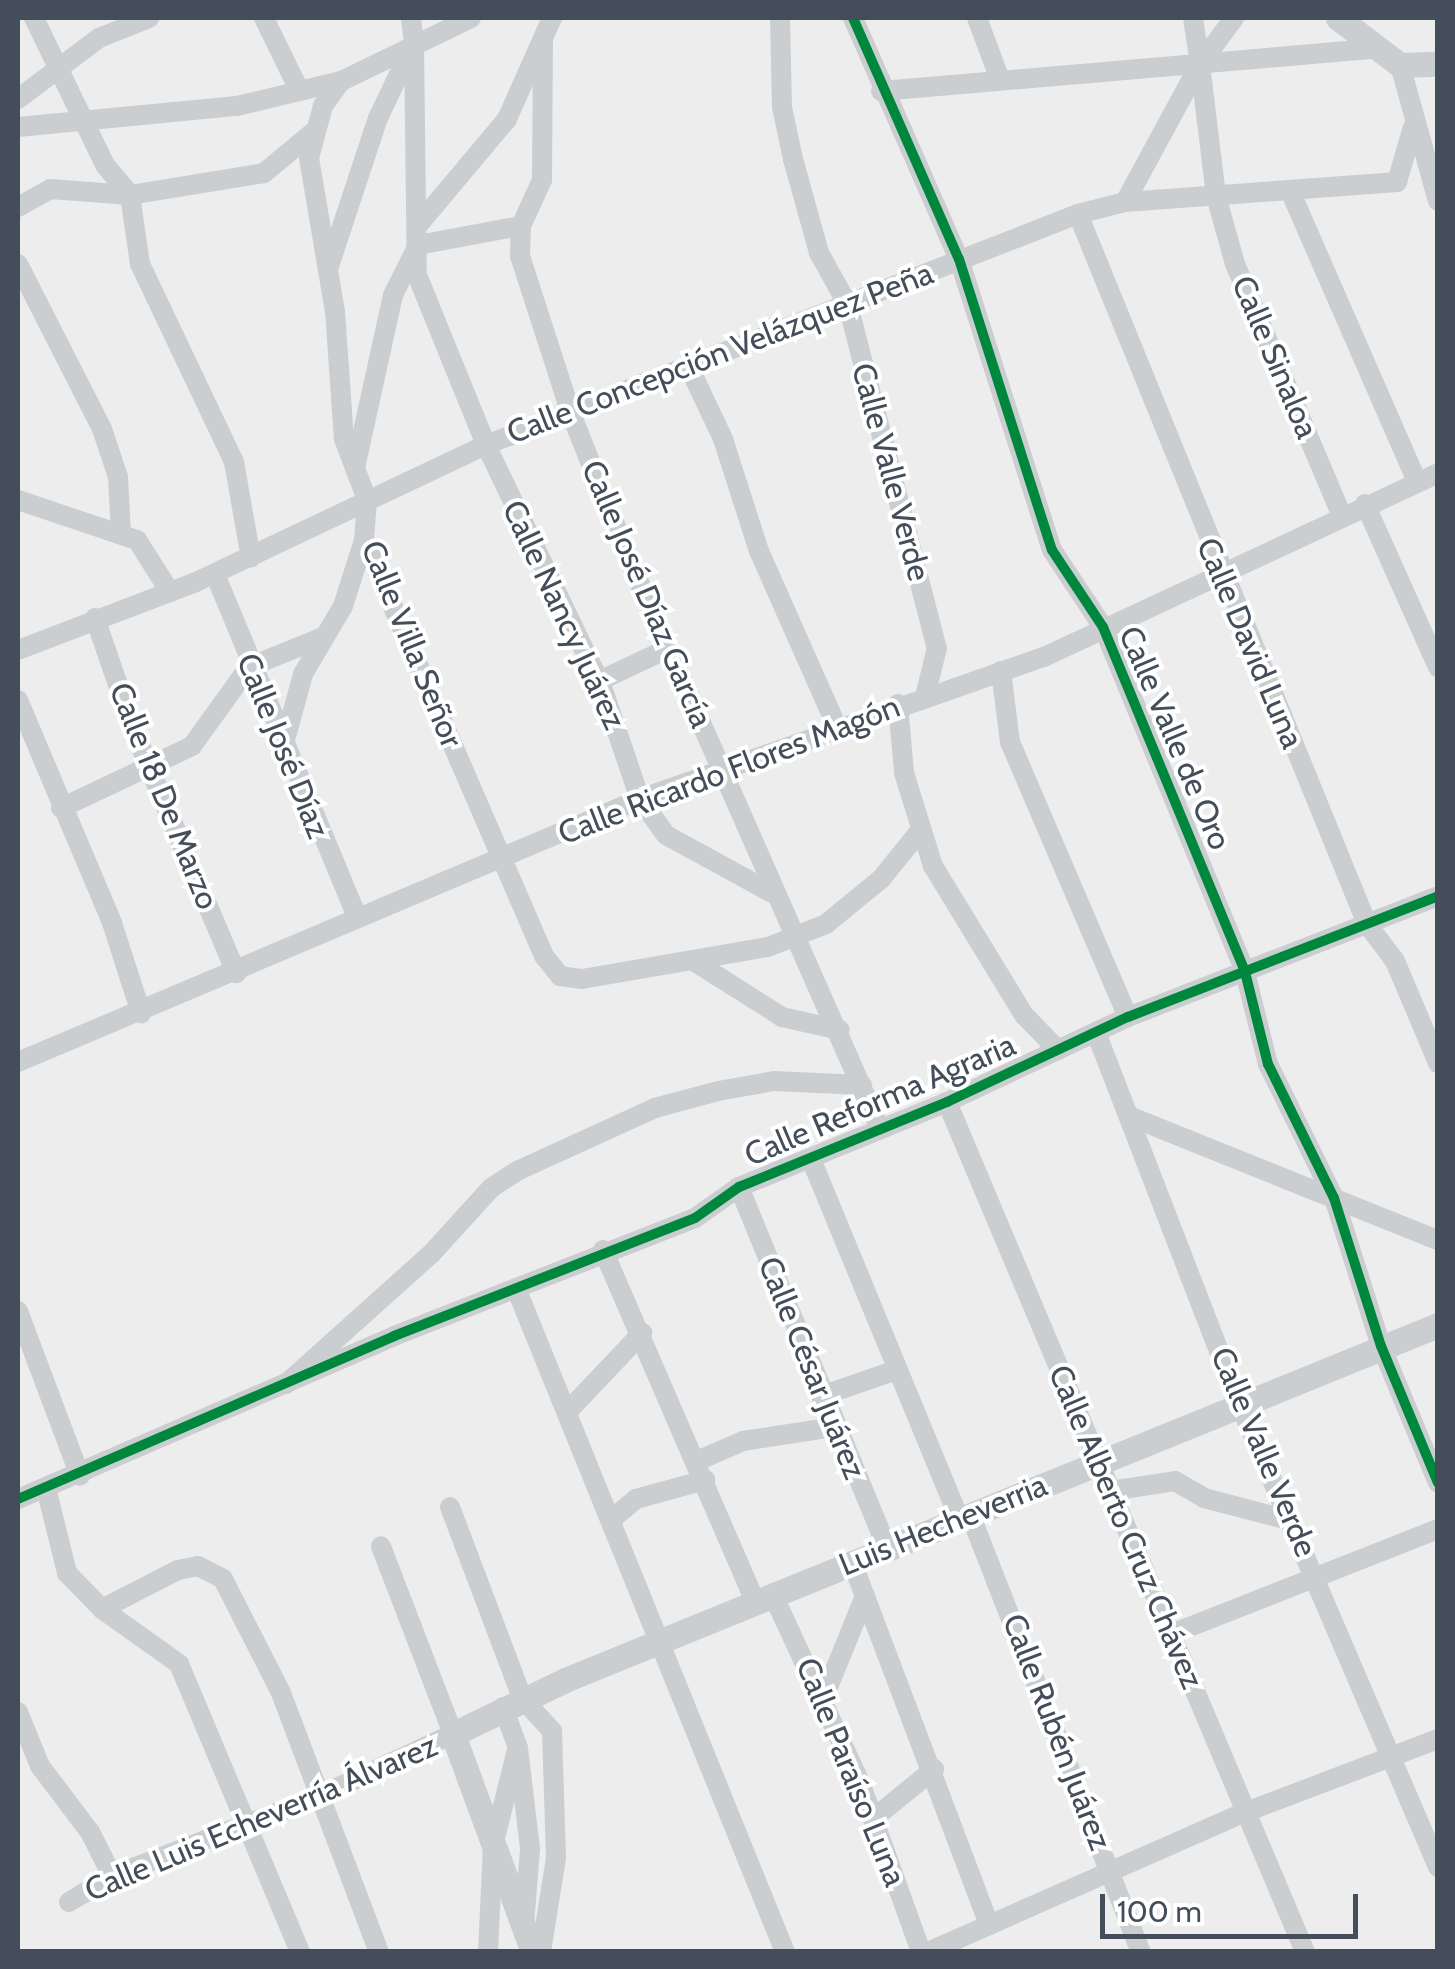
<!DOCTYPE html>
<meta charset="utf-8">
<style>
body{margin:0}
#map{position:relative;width:1455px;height:1969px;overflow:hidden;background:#eeeded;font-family:Cabin,sans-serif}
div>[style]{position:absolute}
.minor>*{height:20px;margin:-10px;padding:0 10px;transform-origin:10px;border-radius:10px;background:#cbced1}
.tertiary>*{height:25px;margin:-12.5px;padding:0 12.5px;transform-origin:12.5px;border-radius:12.5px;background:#cbced1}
.cycleway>*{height:10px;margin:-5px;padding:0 5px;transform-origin:5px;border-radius:5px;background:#00873e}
span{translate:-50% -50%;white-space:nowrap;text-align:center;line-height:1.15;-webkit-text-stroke:8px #fff;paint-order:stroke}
.street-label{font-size:32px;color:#434e5a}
.frame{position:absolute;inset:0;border:20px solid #434e5a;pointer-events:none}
.scale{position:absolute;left:1100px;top:1894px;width:258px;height:45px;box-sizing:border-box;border:5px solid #434e5a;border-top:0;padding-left:12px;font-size:30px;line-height:35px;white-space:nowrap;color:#434e5a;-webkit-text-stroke:8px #fff;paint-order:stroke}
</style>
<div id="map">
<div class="minor">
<i style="left:34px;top:18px;width:163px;rotate:64.2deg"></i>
<i style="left:105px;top:165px;width:39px;rotate:50deg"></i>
<i style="left:130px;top:195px;width:70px;rotate:81.8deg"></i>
<i style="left:140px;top:264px;width:219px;rotate:64.6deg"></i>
<i style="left:234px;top:462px;width:97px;rotate:80deg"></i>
<i style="left:264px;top:18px;width:80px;rotate:64.1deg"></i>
<i style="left:471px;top:18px;width:144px;rotate:154.1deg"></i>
<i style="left:341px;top:81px;width:31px;rotate:126deg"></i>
<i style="left:323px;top:106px;width:54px;rotate:105.1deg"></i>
<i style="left:309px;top:158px;width:155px;rotate:80.4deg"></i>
<i style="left:335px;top:311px;width:128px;rotate:86deg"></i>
<i style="left:344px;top:439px;width:65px;rotate:69.3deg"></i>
<i style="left:367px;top:500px;width:40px;rotate:94.3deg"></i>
<i style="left:364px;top:540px;width:453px;rotate:66.6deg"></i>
<i style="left:544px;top:956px;width:26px;rotate:51deg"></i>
<i style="left:560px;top:976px;width:22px;rotate:8deg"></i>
<i style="left:582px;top:979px;width:189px;rotate:-9.8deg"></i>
<i style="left:768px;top:947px;width:62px;rotate:-21.6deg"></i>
<i style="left:826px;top:924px;width:71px;rotate:-39.3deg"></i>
<i style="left:881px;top:879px;width:60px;rotate:-51deg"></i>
<i style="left:780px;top:18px;width:89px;rotate:88.7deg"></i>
<i style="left:782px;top:107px;width:53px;rotate:78.1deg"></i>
<i style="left:793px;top:159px;width:98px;rotate:74.5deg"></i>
<i style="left:819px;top:253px;width:60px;rotate:60.9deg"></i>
<i style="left:848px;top:305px;width:354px;rotate:75.5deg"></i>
<i style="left:937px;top:648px;width:49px;rotate:104deg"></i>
<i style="left:853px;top:18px;width:263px;rotate:66.3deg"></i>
<i style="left:959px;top:259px;width:305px;rotate:72.3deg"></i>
<i style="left:1052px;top:550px;width:92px;rotate:56.5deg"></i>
<i style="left:1103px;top:627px;width:373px;rotate:67.6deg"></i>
<i style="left:1245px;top:972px;width:95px;rotate:76deg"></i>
<i style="left:1268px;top:1064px;width:149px;rotate:63.8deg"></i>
<i style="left:1334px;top:1198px;width:155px;rotate:72.4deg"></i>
<i style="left:1381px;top:1346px;width:148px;rotate:67.4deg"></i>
<i style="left:977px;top:18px;width:66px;rotate:69.6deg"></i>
<i style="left:1193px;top:18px;width:47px;rotate:81.3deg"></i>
<i style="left:543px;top:38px;width:142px;rotate:90.4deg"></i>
<i style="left:542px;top:180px;width:51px;rotate:114.5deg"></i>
<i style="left:521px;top:226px;width:30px;rotate:92deg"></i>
<i style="left:520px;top:256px;width:163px;rotate:72.1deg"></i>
<i style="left:570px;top:411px;width:149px;rotate:68.4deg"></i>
<i style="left:625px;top:550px;width:633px;rotate:66.23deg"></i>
<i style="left:414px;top:43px;width:232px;rotate:89.3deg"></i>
<i style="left:417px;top:275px;width:183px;rotate:67.9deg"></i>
<i style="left:486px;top:445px;width:268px;rotate:64.4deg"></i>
<i style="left:602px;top:687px;width:118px;rotate:71.3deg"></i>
<i style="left:640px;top:799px;width:44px;rotate:54.2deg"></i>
<i style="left:666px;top:835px;width:119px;rotate:28.7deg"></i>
<i style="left:1200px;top:64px;width:57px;rotate:-53.5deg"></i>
<i style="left:1400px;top:65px;width:141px;rotate:74.4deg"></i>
<i style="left:881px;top:91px;width:500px;rotate:-4.9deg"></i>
<i style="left:18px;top:99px;width:101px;rotate:-37deg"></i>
<i style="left:99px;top:38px;width:54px;rotate:-21.8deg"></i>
<i style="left:18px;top:127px;width:220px;rotate:-5.5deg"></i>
<i style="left:237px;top:106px;width:107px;rotate:-13.5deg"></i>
<i style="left:1291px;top:193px;width:315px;rotate:66.4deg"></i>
<i style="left:1125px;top:202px;width:157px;rotate:-61.5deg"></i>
<i style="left:1200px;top:64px;width:133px;rotate:83.1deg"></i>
<i style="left:1216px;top:196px;width:71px;rotate:74.4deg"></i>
<i style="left:1235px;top:264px;width:274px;rotate:67deg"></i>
<i style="left:18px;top:207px;width:37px;rotate:-29deg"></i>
<i style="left:50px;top:189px;width:80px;rotate:4.3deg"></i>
<i style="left:130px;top:195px;width:136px;rotate:-9.3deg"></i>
<i style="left:264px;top:173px;width:62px;rotate:-39.8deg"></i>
<i style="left:1078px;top:214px;width:767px;rotate:67.85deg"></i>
<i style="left:1367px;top:924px;width:46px;rotate:52.9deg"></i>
<i style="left:1395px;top:961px;width:111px;rotate:67.1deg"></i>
<i style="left:419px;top:224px;width:137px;rotate:-50deg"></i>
<i style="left:507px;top:119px;width:111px;rotate:-66deg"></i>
<i style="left:18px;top:264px;width:185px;rotate:63deg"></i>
<i style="left:102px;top:429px;width:51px;rotate:71.6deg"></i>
<i style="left:118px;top:477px;width:57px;rotate:87deg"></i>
<i style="left:328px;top:269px;width:159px;rotate:-71.7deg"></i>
<i style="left:378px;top:118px;width:83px;rotate:-64.4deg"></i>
<i style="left:414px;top:43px;width:25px;rotate:-97deg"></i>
<i style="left:689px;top:367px;width:80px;rotate:64.7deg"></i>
<i style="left:723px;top:439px;width:118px;rotate:72.2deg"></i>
<i style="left:759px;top:551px;width:195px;rotate:66.1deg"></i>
<i style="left:355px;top:468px;width:177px;rotate:-77.6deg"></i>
<i style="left:393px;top:295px;width:56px;rotate:-63.4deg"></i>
<i style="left:418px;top:245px;width:105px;rotate:-10.5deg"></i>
<i style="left:18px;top:500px;width:126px;rotate:18.6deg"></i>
<i style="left:137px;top:540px;width:62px;rotate:57.6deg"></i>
<i style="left:1365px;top:504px;width:179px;rotate:65.9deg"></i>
<i style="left:215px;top:574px;width:370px;rotate:67.5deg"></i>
<i style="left:95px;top:618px;width:120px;rotate:71deg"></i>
<i style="left:134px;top:731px;width:263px;rotate:67.1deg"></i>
<i style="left:18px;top:650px;width:191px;rotate:-20.9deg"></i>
<i style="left:196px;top:582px;width:321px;rotate:-25.3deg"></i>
<i style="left:486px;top:445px;width:635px;rotate:-21.32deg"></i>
<i style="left:1078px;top:214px;width:49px;rotate:-14.3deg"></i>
<i style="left:1125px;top:202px;width:273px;rotate:-4.2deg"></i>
<i style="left:1397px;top:182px;width:57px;rotate:-73.8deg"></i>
<i style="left:1001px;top:671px;width:72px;rotate:82.8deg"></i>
<i style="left:1010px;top:742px;width:299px;rotate:66.8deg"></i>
<i style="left:599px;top:681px;width:77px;rotate:-25.2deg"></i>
<i style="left:18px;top:700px;width:242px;rotate:67.1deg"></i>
<i style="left:112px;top:923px;width:95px;rotate:72.1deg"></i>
<i style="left:898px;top:704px;width:69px;rotate:85deg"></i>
<i style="left:904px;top:773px;width:97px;rotate:72.7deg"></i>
<i style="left:933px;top:866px;width:175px;rotate:58.6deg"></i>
<i style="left:1024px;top:1015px;width:49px;rotate:45.8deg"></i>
<i style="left:285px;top:740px;width:68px;rotate:-74.7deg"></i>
<i style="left:303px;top:674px;width:79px;rotate:-59.5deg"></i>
<i style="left:343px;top:606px;width:69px;rotate:-72.3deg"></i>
<i style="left:61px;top:808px;width:145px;rotate:-25.3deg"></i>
<i style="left:192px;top:746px;width:97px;rotate:-54.2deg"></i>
<i style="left:249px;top:667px;width:80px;rotate:-22.1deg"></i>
<i style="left:692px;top:960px;width:107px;rotate:32.3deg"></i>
<i style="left:782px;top:1017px;width:59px;rotate:12.6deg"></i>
<i style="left:1097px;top:1035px;width:397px;rotate:68.9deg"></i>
<i style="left:1240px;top:1405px;width:503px;rotate:66.8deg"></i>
<i style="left:18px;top:1062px;width:675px;rotate:-22.92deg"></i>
<i style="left:640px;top:799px;width:428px;rotate:-19.4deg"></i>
<i style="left:1044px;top:657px;width:435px;rotate:-25deg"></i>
<i style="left:947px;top:1102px;width:922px;rotate:67.16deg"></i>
<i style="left:1129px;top:1116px;width:333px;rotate:21.9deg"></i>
<i style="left:811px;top:1159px;width:388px;rotate:67.6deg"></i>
<i style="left:739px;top:1187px;width:390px;rotate:67.7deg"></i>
<i style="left:603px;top:1250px;width:383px;rotate:66.6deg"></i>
<i style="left:516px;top:1288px;width:716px;rotate:67.95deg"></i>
<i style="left:18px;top:1311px;width:176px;rotate:69.4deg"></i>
<i style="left:286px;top:1384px;width:195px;rotate:-41.9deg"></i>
<i style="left:431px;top:1254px;width:89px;rotate:-47.7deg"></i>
<i style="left:491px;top:1188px;width:31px;rotate:-33deg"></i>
<i style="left:517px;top:1171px;width:152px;rotate:-24.5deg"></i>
<i style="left:655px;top:1108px;width:65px;rotate:-15.1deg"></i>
<i style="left:718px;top:1091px;width:57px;rotate:-10.1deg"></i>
<i style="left:774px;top:1081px;width:88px;rotate:2.6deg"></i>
<i style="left:821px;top:1396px;width:77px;rotate:-18.9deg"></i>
<i style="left:568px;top:1411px;width:108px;rotate:-46.5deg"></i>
<i style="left:697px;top:1461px;width:50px;rotate:-23.5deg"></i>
<i style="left:743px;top:1441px;width:91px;rotate:-8.8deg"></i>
<i style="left:46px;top:1488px;width:88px;rotate:76.1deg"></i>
<i style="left:67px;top:1573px;width:50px;rotate:45.8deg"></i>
<i style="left:102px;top:1609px;width:95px;rotate:35.5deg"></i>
<i style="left:179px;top:1664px;width:312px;rotate:67.2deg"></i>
<i style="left:1110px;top:1491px;width:66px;rotate:-8.7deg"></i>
<i style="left:1175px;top:1481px;width:34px;rotate:30deg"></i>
<i style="left:1204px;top:1498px;width:91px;rotate:14.6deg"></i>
<i style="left:18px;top:1499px;width:410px;rotate:-23.4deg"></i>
<i style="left:394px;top:1336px;width:323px;rotate:-21.4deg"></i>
<i style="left:695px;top:1218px;width:54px;rotate:-35.2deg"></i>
<i style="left:739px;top:1187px;width:225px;rotate:-22.2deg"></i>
<i style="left:947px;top:1102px;width:200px;rotate:-25.2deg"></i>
<i style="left:1128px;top:1017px;width:333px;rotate:-21.3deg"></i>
<i style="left:450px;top:1507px;width:204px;rotate:69.3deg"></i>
<i style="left:522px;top:1698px;width:45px;rotate:47.7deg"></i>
<i style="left:552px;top:1731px;width:127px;rotate:88.2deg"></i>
<i style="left:556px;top:1858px;width:95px;rotate:99.1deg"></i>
<i style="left:970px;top:1514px;width:470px;rotate:68.7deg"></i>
<i style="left:612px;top:1519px;width:31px;rotate:-40deg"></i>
<i style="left:636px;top:1499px;width:72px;rotate:-15.4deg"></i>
<i style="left:852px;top:1562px;width:388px;rotate:69.3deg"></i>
<i style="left:773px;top:1595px;width:209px;rotate:65.1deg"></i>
<i style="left:861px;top:1785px;width:177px;rotate:70.2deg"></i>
<i style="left:102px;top:1609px;width:85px;rotate:-27.2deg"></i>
<i style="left:178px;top:1570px;width:20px;rotate:-11deg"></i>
<i style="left:198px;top:1566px;width:28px;rotate:27deg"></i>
<i style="left:223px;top:1579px;width:128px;rotate:63deg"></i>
<i style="left:281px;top:1693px;width:277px;rotate:69.3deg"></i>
<i style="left:1174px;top:1633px;width:284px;rotate:-21.5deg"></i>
<i style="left:824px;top:1697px;width:109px;rotate:-67.9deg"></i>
<i style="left:503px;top:1707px;width:44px;rotate:69.9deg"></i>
<i style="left:518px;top:1748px;width:102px;rotate:83.2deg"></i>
<i style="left:530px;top:1849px;width:77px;rotate:94.5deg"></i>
<i style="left:18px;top:1712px;width:58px;rotate:67.8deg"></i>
<i style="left:40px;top:1766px;width:83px;rotate:52.9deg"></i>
<i style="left:90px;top:1832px;width:49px;rotate:63.4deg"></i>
<i style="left:873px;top:1819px;width:79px;rotate:-39.3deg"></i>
<i style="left:69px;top:1902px;width:50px;rotate:-31.2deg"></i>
<i style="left:112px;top:1876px;width:220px;rotate:-21.1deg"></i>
<i style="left:317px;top:1797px;width:150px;rotate:-24.9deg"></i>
<i style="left:453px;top:1734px;width:201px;rotate:-111deg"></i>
<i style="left:488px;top:1952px;width:106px;rotate:-87.3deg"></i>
<i style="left:493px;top:1846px;width:99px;rotate:-76deg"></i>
<i style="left:928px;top:1952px;width:347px;rotate:-23.8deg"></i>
<i style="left:1246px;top:1812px;width:205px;rotate:-20.8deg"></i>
</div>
<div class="tertiary">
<i style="left:1338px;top:18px;width:78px;rotate:37.2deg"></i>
<i style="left:1400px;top:65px;width:38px;rotate:-2deg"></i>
<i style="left:533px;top:1952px;width:232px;rotate:-110.2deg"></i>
<i style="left:453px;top:1734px;width:124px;rotate:-25.7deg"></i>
<i style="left:565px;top:1680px;width:942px;rotate:-22.13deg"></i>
</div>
<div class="cycleway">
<i style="left:853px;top:18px;width:263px;rotate:66.3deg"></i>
<i style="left:959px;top:259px;width:305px;rotate:72.3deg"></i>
<i style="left:1052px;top:550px;width:92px;rotate:56.5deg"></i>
<i style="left:1103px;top:627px;width:373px;rotate:67.6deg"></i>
<i style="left:1245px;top:972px;width:95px;rotate:76deg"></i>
<i style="left:1268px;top:1064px;width:149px;rotate:63.8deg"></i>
<i style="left:1334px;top:1198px;width:155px;rotate:72.4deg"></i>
<i style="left:1381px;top:1346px;width:148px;rotate:67.4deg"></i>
<i style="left:18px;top:1499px;width:410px;rotate:-23.4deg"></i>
<i style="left:394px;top:1336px;width:323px;rotate:-21.4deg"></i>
<i style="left:695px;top:1218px;width:54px;rotate:-35.2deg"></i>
<i style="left:739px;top:1187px;width:225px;rotate:-22.2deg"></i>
<i style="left:947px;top:1102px;width:200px;rotate:-25.2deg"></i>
<i style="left:1128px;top:1017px;width:333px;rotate:-21.3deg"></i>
</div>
<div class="street-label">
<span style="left:720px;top:353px;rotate:-21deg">Calle Concepción Velázquez Peña</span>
<span style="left:1275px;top:357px;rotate:67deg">Calle Sinaloa</span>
<span style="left:891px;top:472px;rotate:75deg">Calle Valle Verde</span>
<span style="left:647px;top:594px;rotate:67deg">Calle José Díaz García</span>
<span style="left:564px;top:615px;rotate:65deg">Calle Nancy Juárez</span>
<span style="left:1250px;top:643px;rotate:67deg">Calle David Luna</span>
<span style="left:412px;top:644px;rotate:68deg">Calle Villa Señor</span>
<span style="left:1175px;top:738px;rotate:67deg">Calle Valle de Oro</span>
<span style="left:283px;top:746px;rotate:68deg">Calle José Díaz</span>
<span style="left:729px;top:770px;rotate:-21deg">Calle Ricardo Flores Magón</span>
<span style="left:164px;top:796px;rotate:68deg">Calle 18 De Marzo</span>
<span style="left:880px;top:1100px;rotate:-23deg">Calle Reforma Agraria</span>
<span style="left:812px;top:1368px;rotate:68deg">Calle César Juárez</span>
<span style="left:1264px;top:1452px;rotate:67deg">Calle Valle Verde</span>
<span style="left:943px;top:1525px;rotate:-22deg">Luis Hecheverria</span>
<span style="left:1126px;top:1527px;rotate:67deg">Calle Alberto Cruz Chávez</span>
<span style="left:1057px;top:1732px;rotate:69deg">Calle Rubén Juárez</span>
<span style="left:851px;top:1772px;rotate:68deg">Calle Paraíso Luna</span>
<span style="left:261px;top:1818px;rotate:-23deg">Calle Luis Echeverría Álvarez</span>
</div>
<div class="frame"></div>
<div class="scale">100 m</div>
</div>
